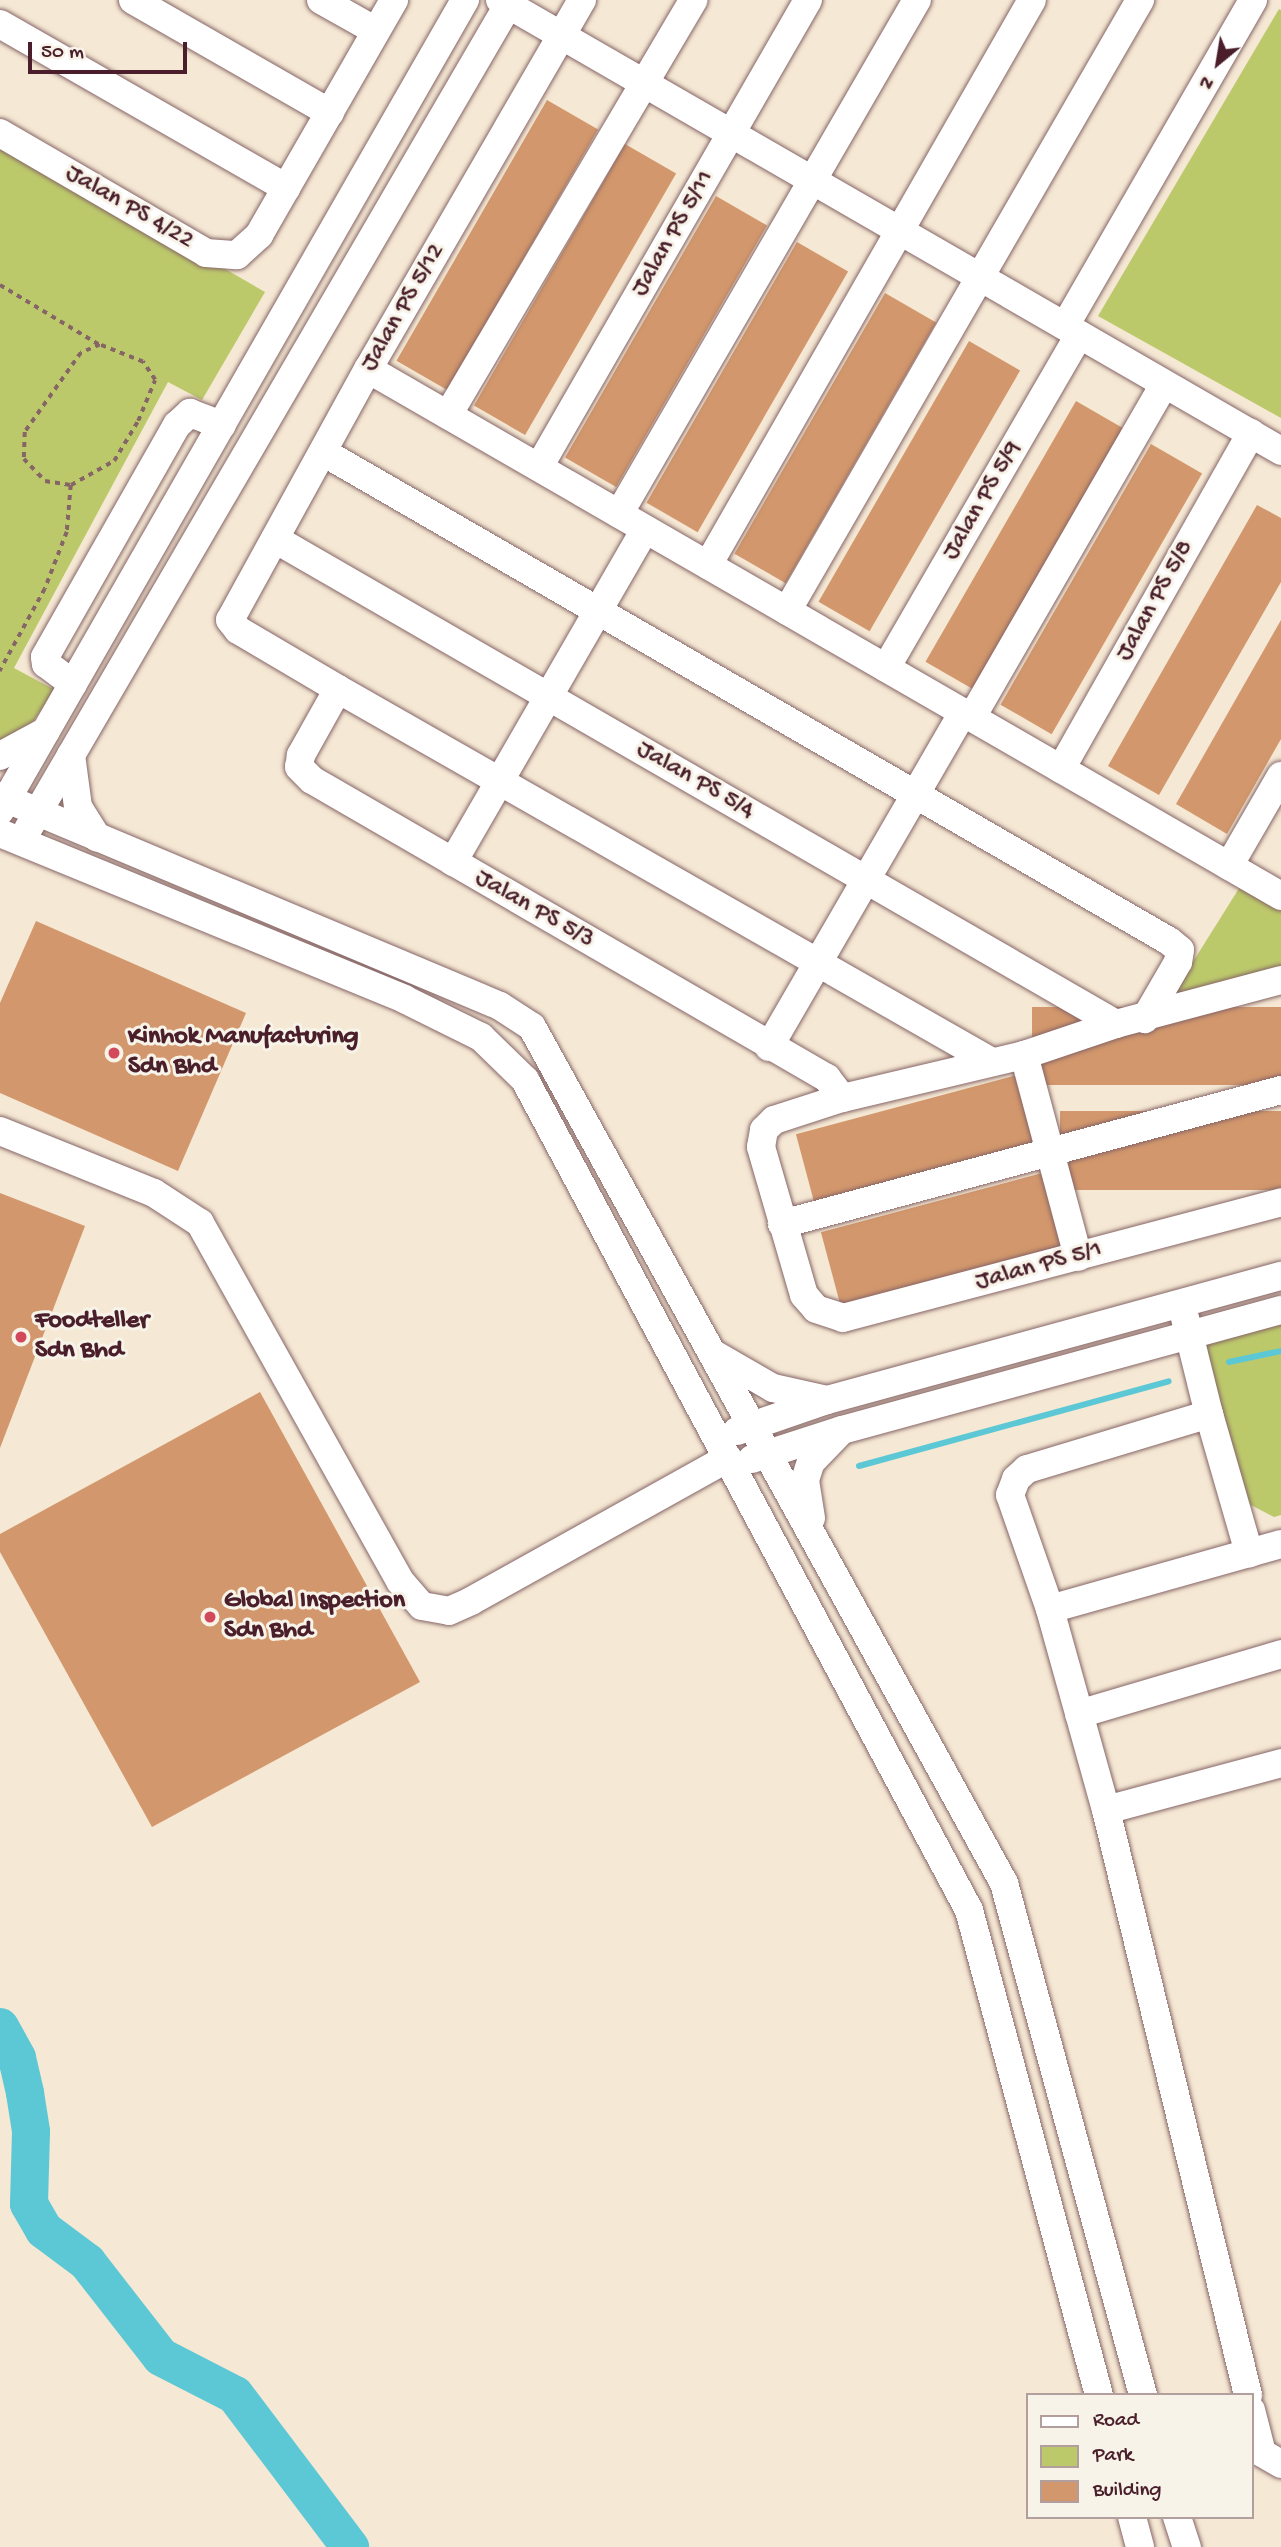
<!DOCTYPE html>
<style>
body{margin:0}
#map{position:relative;width:1281px;height:2547px;overflow:hidden;background:#f5e8d4;font-family:"Gochi Hand",sans-serif}
div>[style]{position:absolute}
.green>*{inset:0;background:#bcc96b}
.stream>*{height:6px;margin:-3px;padding:0 3px;transform-origin:3px;border-radius:3px;background:#5cc8d5}
.river>*{height:38px;margin:-19px;padding:0 19px;transform-origin:19px;border-radius:19px;background:#5cc8d5}
.building>*{inset:0;background:#d2976c;transform-origin:0 0}
.path>*{height:3.5px;margin-top:-1.75px;transform-origin:0;background:repeating-linear-gradient(90deg,#866566 0 5px,transparent 0 10px)}
.roads{filter:drop-shadow(0 0 2px #866566) drop-shadow(0 0 2px #866566)}
.minor>*{height:28px;margin:-14px;padding:0 14px;transform-origin:14px;border-radius:14px;background:#fff}
.dots>*{width:19px;height:19px;translate:-50% -50%;box-sizing:border-box;border:4px solid #f7f3e8;border-radius:50%}
span{translate:-50% -50%;white-space:nowrap;text-align:center;line-height:1.15;-webkit-text-stroke:6px #f7f3e8;paint-order:stroke}
.street-label{font-size:26px;color:#4a1f2b}
.poi-label{font-size:26px;color:#4a1f2b;font-weight:700}
.left{translate:0 -50%;text-align:left}
.legend{position:absolute;left:1026px;top:2393px;width:228px;height:126px;box-sizing:border-box;background:#f7f3e8;border:2px solid #b29e9c;margin:0;padding:9px 12px;list-style:none;font-size:21px;color:#4a1f2b}
.legend li{display:flex;align-items:center;gap:14px;height:35px}
.legend b{width:35px;border:2px solid #b29e9c}
.north{position:absolute;left:1183px;top:28px;width:70px;height:70px;-webkit-text-stroke:5px #f7f3e8;paint-order:stroke;rotate:210deg;font-size:19px;font-weight:700;line-height:28px;text-align:center;color:#4a1f2b}
.north::after{content:'';display:block;margin:auto;width:24px;height:32px;background:#4a1f2b;clip-path:polygon(50% 0,100% 100%,50% 72%,0 100%)}
.scale{position:absolute;left:28px;top:42px;width:159px;height:32px;box-sizing:border-box;border:4px solid #4a1f2b;border-top:0;padding-left:9px;font-size:21px;line-height:24px;white-space:nowrap;color:#4a1f2b;-webkit-text-stroke:5px #f7f3e8;paint-order:stroke}
</style>
<div id="map">
<div class="green">
<i style="clip-path:polygon(1279px 9px,1281px 10px,1281px 418px,1098px 316px)"></i>
<i style="clip-path:polygon(0 139px,265px 292px,202px 400px,168px 382px,14px 668px,55px 690px,32px 723px,0 743px)"></i>
<i style="clip-path:polygon(1243px 882px,1281px 909px,1281px 969px,1169px 1000px)"></i>
<i style="clip-path:polygon(1281px 1321px,1281px 1515px,1274px 1517px,1247px 1503px,1200px 1342px)"></i>
</div>
<div class="stream">
<i style="left:1229px;top:1362px;width:53px;rotate:-11.9deg"></i>
<i style="left:859px;top:1466px;width:321px;rotate:-15.3deg"></i>
</div>
<div class="river">
<i style="left:0;top:2027px;width:35px;rotate:61deg"></i>
<i style="left:17px;top:2058px;width:36px;rotate:77deg"></i>
<i style="left:25px;top:2093px;width:39px;rotate:81deg"></i>
<i style="left:31px;top:2132px;width:72px;rotate:91.6deg"></i>
<i style="left:29px;top:2204px;width:30px;rotate:60deg"></i>
<i style="left:44px;top:2230px;width:54px;rotate:36.7deg"></i>
<i style="left:87px;top:2262px;width:120px;rotate:52.1deg"></i>
<i style="left:161px;top:2357px;width:83px;rotate:27.2deg"></i>
<i style="left:235px;top:2395px;width:191px;rotate:52.9deg"></i>
</div>
<div class="building">
<i style="left:547px;top:100px;width:59px;height:301px;rotate:30deg"></i>
<i style="left:625px;top:144px;width:59px;height:302px;rotate:30deg"></i>
<i style="left:716px;top:196px;width:59px;height:302px;rotate:30deg"></i>
<i style="left:797px;top:242px;width:59px;height:301px;rotate:30deg"></i>
<i style="left:885px;top:293px;width:59px;height:301px;rotate:30deg"></i>
<i style="left:969px;top:341px;width:59px;height:301px;rotate:30deg"></i>
<i style="left:1076px;top:401px;width:59px;height:301px;rotate:30deg"></i>
<i style="left:1151px;top:444px;width:59px;height:301px;rotate:30deg"></i>
<i style="clip-path:polygon(1257px 505px,1281px 518px,1281px 582px,1159px 795px,1108px 766px)"></i>
<i style="clip-path:polygon(1281px 620px,1281px 739px,1227px 834px,1176px 804px)"></i>
<i style="clip-path:polygon(36px 921px,246px 1013px,178px 1171px,0 1093px,0 1003px)"></i>
<i style="left:1281px;top:1007px;width:78px;height:249px;rotate:90deg"></i>
<i style="left:1021px;top:1074px;width:76px;height:233px;rotate:75deg"></i>
<i style="left:1281px;top:1111px;width:79px;height:221px;rotate:90deg"></i>
<i style="left:1046px;top:1172px;width:76px;height:233px;rotate:75deg"></i>
<i style="clip-path:polygon(0 1193px,85px 1226px,0 1448px)"></i>
<i style="clip-path:polygon(260px 1392px,420px 1682px,152px 1827px,0 1552px,0 1534px)"></i>
</div>
<div class="path">
<i style="left:0;top:285px;width:117px;rotate:31deg"></i>
<i style="left:100px;top:345px;width:21px;rotate:157deg"></i>
<i style="left:81px;top:353px;width:97px;rotate:125.3deg"></i>
<i style="left:25px;top:432px;width:27px;rotate:92deg"></i>
<i style="left:24px;top:459px;width:30px;rotate:46deg"></i>
<i style="left:45px;top:481px;width:26px;rotate:9deg"></i>
<i style="left:71px;top:485px;width:47px;rotate:94.9deg"></i>
<i style="left:67px;top:532px;width:61px;rotate:111.1deg"></i>
<i style="left:45px;top:589px;width:94px;rotate:118.8deg"></i>
<i style="left:71px;top:485px;width:49px;rotate:-29.2deg"></i>
<i style="left:114px;top:461px;width:47px;rotate:-59deg"></i>
<i style="left:138px;top:421px;width:44px;rotate:-67.5deg"></i>
<i style="left:155px;top:380px;width:22px;rotate:-124deg"></i>
<i style="left:143px;top:362px;width:46px;rotate:-158.4deg"></i>
</div>
<div class="roads">
<div class="minor">
<i style="left:133px;top:0;width:227px;rotate:29.8deg"></i>
<i style="left:321px;top:0;width:63px;rotate:29.4deg"></i>
<i style="left:500px;top:0;width:902px;rotate:30deg"></i>
<i style="left:582px;top:0;width:427px;rotate:120.1deg"></i>
<i style="left:368px;top:369px;width:286px;rotate:118.8deg"></i>
<i style="left:230px;top:620px;width:13px;rotate:51deg"></i>
<i style="left:238px;top:630px;width:116px;rotate:30.5deg"></i>
<i style="left:338px;top:689px;width:753px;rotate:29.7deg"></i>
<i style="left:0;top:24px;width:330px;rotate:29.8deg"></i>
<i style="left:0;top:133px;width:238px;rotate:30.2deg"></i>
<i style="left:206px;top:253px;width:31px;rotate:4deg"></i>
<i style="left:237px;top:255px;width:30px;rotate:-42deg"></i>
<i style="left:259px;top:235px;width:271px;rotate:-60.1deg"></i>
<i style="left:1065px;top:326px;width:376px;rotate:-60deg"></i>
<i style="left:368px;top:369px;width:1054px;rotate:29.99deg"></i>
<i style="left:448px;top:415px;width:482px;rotate:-59.4deg"></i>
<i style="left:323px;top:452px;width:977px;rotate:30.03deg"></i>
<i style="left:1169px;top:941px;width:14px;rotate:39deg"></i>
<i style="left:1180px;top:950px;width:12px;rotate:99deg"></i>
<i style="left:1178px;top:962px;width:66px;rotate:120.1deg"></i>
<i style="left:539px;top:467px;width:539px;rotate:-60.06deg"></i>
<i style="left:619px;top:514px;width:594px;rotate:-59.9deg"></i>
<i style="left:275px;top:539px;width:971px;rotate:29.97deg"></i>
<i style="left:708px;top:565px;width:651px;rotate:-60.17deg"></i>
<i style="left:787px;top:611px;width:706px;rotate:-59.98deg"></i>
<i style="left:886px;top:668px;width:385px;rotate:-59.9deg"></i>
<i style="left:73px;top:684px;width:34px;rotate:-143deg"></i>
<i style="left:46px;top:664px;width:7px;rotate:-98deg"></i>
<i style="left:45px;top:657px;width:267px;rotate:-60.4deg"></i>
<i style="left:177px;top:425px;width:18px;rotate:-43deg"></i>
<i style="left:190px;top:413px;width:34px;rotate:21deg"></i>
<i style="left:338px;top:689px;width:76px;rotate:119.3deg"></i>
<i style="left:301px;top:755px;width:12px;rotate:99deg"></i>
<i style="left:299px;top:767px;width:18px;rotate:45deg"></i>
<i style="left:312px;top:780px;width:595px;rotate:30.06deg"></i>
<i style="left:827px;top:1078px;width:25px;rotate:53deg"></i>
<i style="left:972px;top:717px;width:384px;rotate:-60deg"></i>
<i style="left:71px;top:755px;width:52px;rotate:82.3deg"></i>
<i style="left:78px;top:807px;width:36px;rotate:58deg"></i>
<i style="left:0;top:756px;width:52px;rotate:-28.5deg"></i>
<i style="left:1061px;top:769px;width:386px;rotate:-60.5deg"></i>
<i style="left:0;top:796px;width:542px;rotate:22.78deg"></i>
<i style="left:500px;top:1006px;width:38px;rotate:33deg"></i>
<i style="left:532px;top:1027px;width:978px;rotate:61.13deg"></i>
<i style="left:1004px;top:1883px;width:531px;rotate:74.81deg"></i>
<i style="left:0;top:811px;width:935px;rotate:-60.17deg"></i>
<i style="left:28px;top:829px;width:959px;rotate:-59.77deg"></i>
<i style="left:0;top:833px;width:437px;rotate:22.3deg"></i>
<i style="left:404px;top:999px;width:86px;rotate:26.3deg"></i>
<i style="left:481px;top:1037px;width:62px;rotate:44.3deg"></i>
<i style="left:525px;top:1080px;width:941px;rotate:61.86deg"></i>
<i style="left:969px;top:1910px;width:502px;rotate:75deg"></i>
<i style="left:453px;top:862px;width:384px;rotate:-60deg"></i>
<i style="left:1229px;top:866px;width:104px;rotate:-60deg"></i>
<i style="left:1281px;top:980px;width:171px;rotate:165.1deg"></i>
<i style="left:1116px;top:1024px;width:97px;rotate:161.4deg"></i>
<i style="left:1024px;top:1055px;width:187px;rotate:166.7deg"></i>
<i style="left:842px;top:1098px;width:71px;rotate:162.1deg"></i>
<i style="left:774px;top:1120px;width:14px;rotate:135deg"></i>
<i style="left:764px;top:1130px;width:17px;rotate:100deg"></i>
<i style="left:761px;top:1147px;width:154px;rotate:73.8deg"></i>
<i style="left:804px;top:1295px;width:18px;rotate:49deg"></i>
<i style="left:816px;top:1309px;width:28px;rotate:18deg"></i>
<i style="left:843px;top:1318px;width:453px;rotate:-14.8deg"></i>
<i style="left:769px;top:1047px;width:387px;rotate:-59.9deg"></i>
<i style="left:1024px;top:1055px;width:209px;rotate:75deg"></i>
<i style="left:0;top:1131px;width:166px;rotate:21.9deg"></i>
<i style="left:154px;top:1193px;width:55px;rotate:33.1deg"></i>
<i style="left:200px;top:1223px;width:410px;rotate:60.8deg"></i>
<i style="left:400px;top:1581px;width:33px;rotate:49deg"></i>
<i style="left:422px;top:1606px;width:27px;rotate:10deg"></i>
<i style="left:449px;top:1611px;width:24px;rotate:-24deg"></i>
<i style="left:471px;top:1601px;width:294px;rotate:-29.1deg"></i>
<i style="left:782px;top:1224px;width:517px;rotate:-15.03deg"></i>
<i style="left:1185px;top:1318px;width:99px;rotate:76deg"></i>
<i style="left:714px;top:1354px;width:68px;rotate:30deg"></i>
<i style="left:773px;top:1388px;width:55px;rotate:12.5deg"></i>
<i style="left:737px;top:1431px;width:95px;rotate:-19deg"></i>
<i style="left:827px;top:1400px;width:471px;rotate:-15.3deg"></i>
<i style="left:752px;top:1459px;width:95px;rotate:-17.9deg"></i>
<i style="left:842px;top:1430px;width:455px;rotate:-15.3deg"></i>
<i style="left:811px;top:1518px;width:38px;rotate:-99deg"></i>
<i style="left:805px;top:1480px;width:19px;rotate:-72deg"></i>
<i style="left:811px;top:1462px;width:42px;rotate:-46deg"></i>
<i style="left:1050px;top:1609px;width:240px;rotate:-15.7deg"></i>
<i style="left:1079px;top:1714px;width:211px;rotate:-16.5deg"></i>
<i style="left:1106px;top:1810px;width:181px;rotate:-15deg"></i>
<i style="left:1248px;top:2395px;width:602px;rotate:-103.64deg"></i>
<i style="left:1106px;top:1810px;width:209px;rotate:-105.6deg"></i>
<i style="left:1050px;top:1609px;width:121px;rotate:-109.3deg"></i>
<i style="left:1010px;top:1495px;width:17px;rotate:-69deg"></i>
<i style="left:1016px;top:1479px;width:15px;rotate:-42deg"></i>
<i style="left:1027px;top:1469px;width:190px;rotate:-16.8deg"></i>
<i style="left:1209px;top:1414px;width:145px;rotate:73.9deg"></i>
<i style="left:1251px;top:2410px;width:44px;rotate:75.7deg"></i>
<i style="left:1262px;top:2453px;width:22px;rotate:30deg"></i>
<i style="left:1132px;top:2517px;width:31px;rotate:75deg"></i>
<i style="left:1177px;top:2517px;width:32px;rotate:72deg"></i>
</div>
</div>
<div class="dots">
<i style="left:114px;top:1053px;background:#d1495b"></i>
<i style="left:21px;top:1337px;background:#d1495b"></i>
<i style="left:210px;top:1617px;background:#d1495b"></i>
</div>
<div class="street-label">
<span style="left:129px;top:208px;rotate:30deg">Jalan PS 4/22</span>
<span style="left:674px;top:234px;rotate:-60deg">Jalan PS 5/11</span>
<span style="left:404px;top:308px;rotate:-60deg">Jalan PS 5/12</span>
<span style="left:983px;top:501px;rotate:-60deg">Jalan PS 5/9</span>
<span style="left:1156px;top:601px;rotate:-61deg">Jalan PS 5/8</span>
<span style="left:695px;top:781px;rotate:30deg">Jalan PS 5/4</span>
<span style="left:534px;top:910px;rotate:30deg">Jalan PS 5/3</span>
<span style="left:1039px;top:1267px;rotate:-15deg">Jalan PS 5/1</span>
</div>
<div class="poi-label">
<span class="left" style="left:128px;top:1053px">Kinhok Manufacturing<br>Sdn Bhd</span>
<span class="left" style="left:35px;top:1337px">Foodteller<br>Sdn Bhd</span>
<span class="left" style="left:224px;top:1617px">Global Inspection<br>Sdn Bhd</span>
</div>
<ul class="legend">
<li><b style="height:9px;background:#fff"></b>Road</li>
<li><b style="height:19px;background:#bcc96b"></b>Park</li>
<li><b style="height:19px;background:#d2976c"></b>Building</li>
</ul>
<div class="north">N</div>
<div class="scale">50 m</div>
</div>
